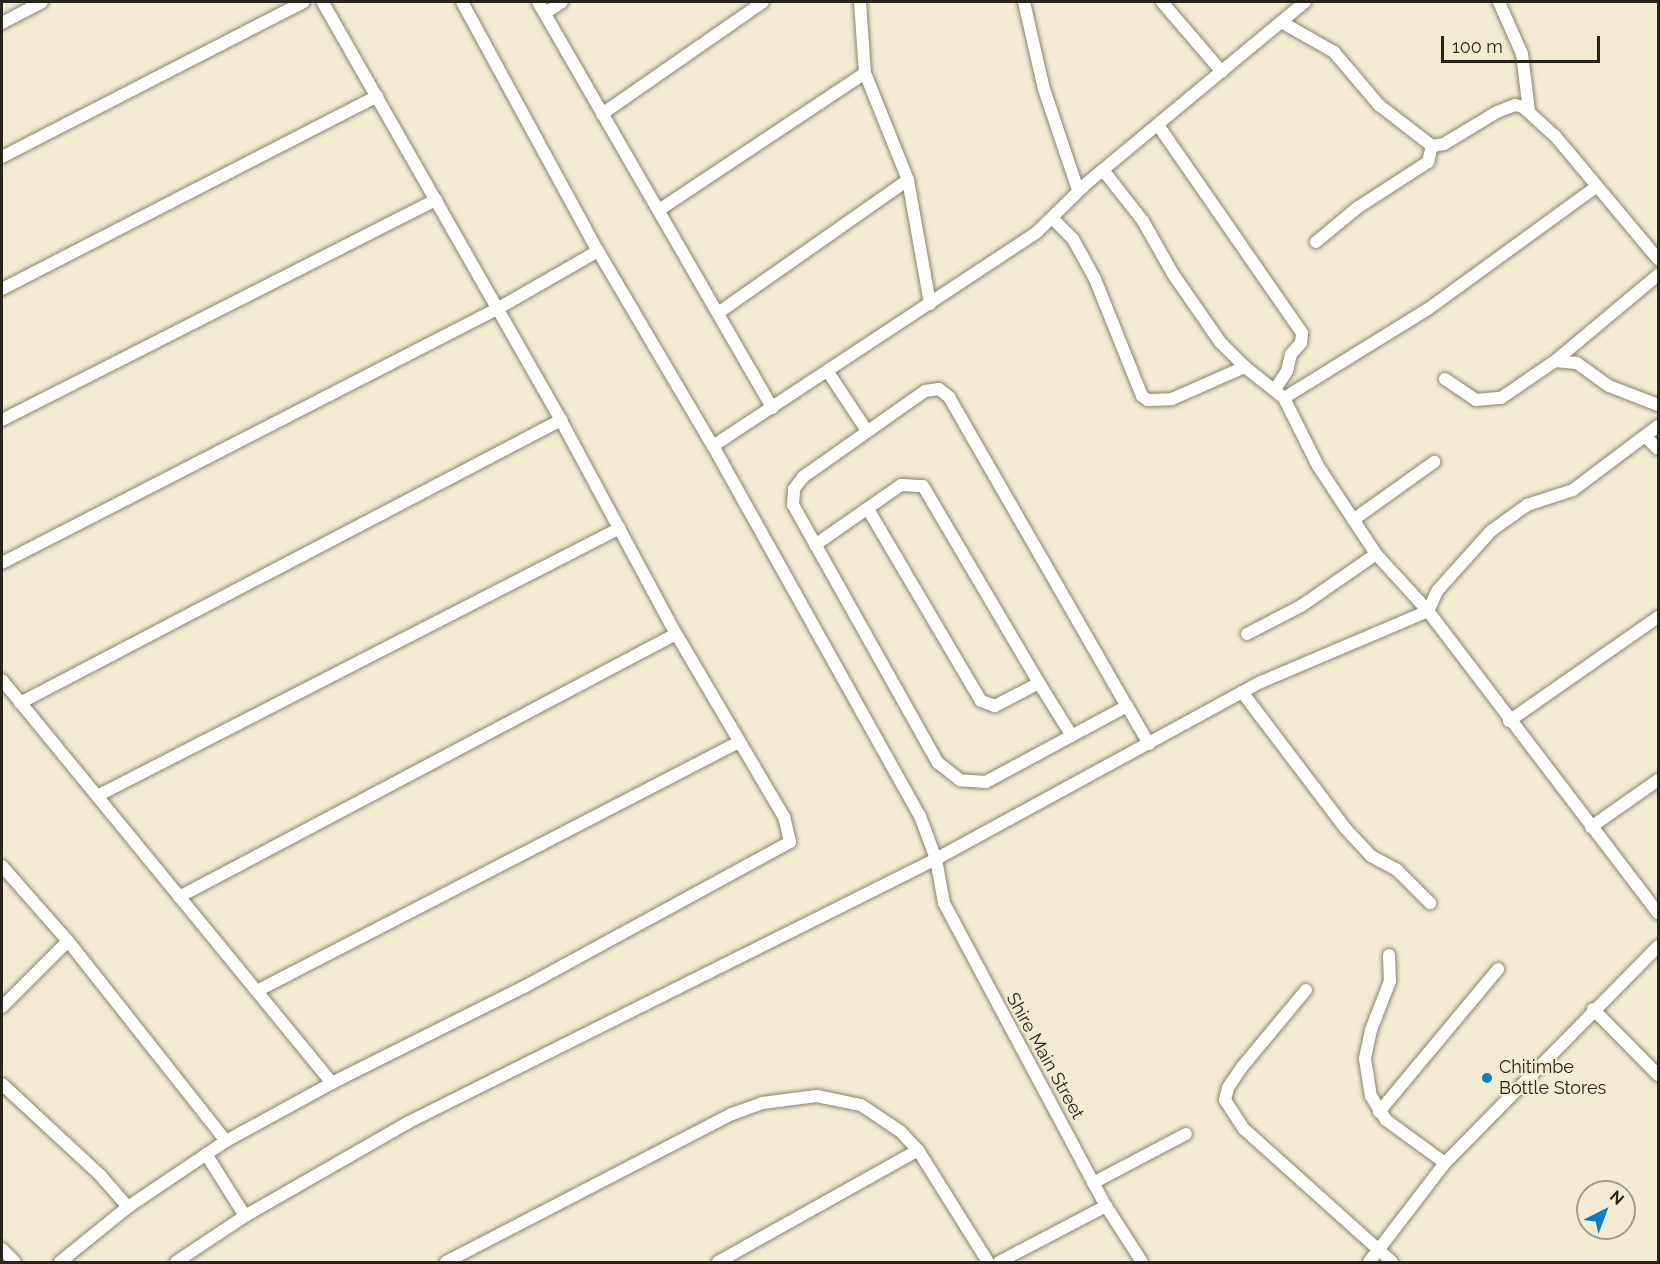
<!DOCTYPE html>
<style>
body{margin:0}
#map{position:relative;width:1660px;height:1264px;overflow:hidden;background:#f3ecd3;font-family:Raleway,sans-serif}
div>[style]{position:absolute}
.roads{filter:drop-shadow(0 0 2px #88836c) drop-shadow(0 0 2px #88836c)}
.minor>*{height:12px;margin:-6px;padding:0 6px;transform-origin:6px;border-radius:6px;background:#fff}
.dots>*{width:16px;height:16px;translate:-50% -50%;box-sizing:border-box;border:3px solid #f3ecd3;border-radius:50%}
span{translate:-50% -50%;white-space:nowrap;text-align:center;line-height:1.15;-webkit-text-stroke:4.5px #f3ecd3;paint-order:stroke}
.street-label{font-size:18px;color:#28251c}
.poi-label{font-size:18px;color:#28251c}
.left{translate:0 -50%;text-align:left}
.frame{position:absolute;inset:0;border:3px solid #28251c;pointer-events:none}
.north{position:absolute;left:1576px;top:1180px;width:60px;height:60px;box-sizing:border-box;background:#f3ecd3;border:2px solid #a29c8a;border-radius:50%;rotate:42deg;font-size:16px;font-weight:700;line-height:24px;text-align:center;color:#28251c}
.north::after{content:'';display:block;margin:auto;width:21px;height:27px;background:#077fc8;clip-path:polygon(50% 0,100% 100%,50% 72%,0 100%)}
.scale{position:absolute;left:1441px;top:36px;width:159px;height:27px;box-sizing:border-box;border:3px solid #28251c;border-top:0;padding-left:8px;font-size:18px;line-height:21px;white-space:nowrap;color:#28251c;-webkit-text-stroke:4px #f3ecd3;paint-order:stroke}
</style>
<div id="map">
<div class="roads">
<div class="minor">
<i style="left:462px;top:2px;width:284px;rotate:61.4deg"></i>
<i style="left:598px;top:251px;width:226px;rotate:59.5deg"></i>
<i style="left:713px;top:446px;width:424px;rotate:60.8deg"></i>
<i style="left:920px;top:816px;width:46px;rotate:69.6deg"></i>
<i style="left:936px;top:859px;width:45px;rotate:79.7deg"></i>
<i style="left:944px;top:903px;width:344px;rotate:61.9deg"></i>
<i style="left:1106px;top:1206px;width:67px;rotate:57.3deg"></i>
<i style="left:538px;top:2px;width:469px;rotate:60deg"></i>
<i style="left:860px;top:2px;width:71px;rotate:86deg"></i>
<i style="left:865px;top:73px;width:115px;rotate:68.1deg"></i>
<i style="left:908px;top:180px;width:126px;rotate:79.9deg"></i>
<i style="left:1024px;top:2px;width:89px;rotate:77.1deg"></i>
<i style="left:1044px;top:89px;width:107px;rotate:71.4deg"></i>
<i style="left:1162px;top:2px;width:92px;rotate:49.4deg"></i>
<i style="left:1499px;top:2px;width:57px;rotate:66.1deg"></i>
<i style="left:1522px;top:54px;width:57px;rotate:83deg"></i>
<i style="left:545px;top:13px;width:20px;rotate:-33deg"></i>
<i style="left:2px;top:23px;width:45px;rotate:-27.7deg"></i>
<i style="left:1283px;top:23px;width:59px;rotate:29.6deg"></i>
<i style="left:1334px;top:52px;width:70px;rotate:49.7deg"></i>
<i style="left:1379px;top:105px;width:67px;rotate:37.7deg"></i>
<i style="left:1432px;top:146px;width:12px;rotate:-9deg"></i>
<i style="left:1444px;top:144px;width:62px;rotate:-31.1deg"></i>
<i style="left:1497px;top:112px;width:19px;rotate:-21deg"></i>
<i style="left:1515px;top:105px;width:8px;rotate:14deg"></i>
<i style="left:1523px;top:107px;width:45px;rotate:42.3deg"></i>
<i style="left:1556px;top:137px;width:159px;rotate:50.1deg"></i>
<i style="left:602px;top:114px;width:196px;rotate:-34.8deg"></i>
<i style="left:1158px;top:125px;width:253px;rotate:55.3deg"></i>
<i style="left:1302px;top:333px;width:10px;rotate:96deg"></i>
<i style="left:1301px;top:343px;width:15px;rotate:132deg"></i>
<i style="left:1291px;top:354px;width:17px;rotate:103deg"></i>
<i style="left:1287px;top:371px;width:20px;rotate:123deg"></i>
<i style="left:2px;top:157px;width:339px;rotate:-27.2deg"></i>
<i style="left:1103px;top:170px;width:65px;rotate:51.9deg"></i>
<i style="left:1143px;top:221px;width:61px;rotate:60.5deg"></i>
<i style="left:1173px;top:274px;width:83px;rotate:55.3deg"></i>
<i style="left:1220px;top:342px;width:35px;rotate:45deg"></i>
<i style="left:1245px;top:367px;width:50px;rotate:38.5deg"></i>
<i style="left:1284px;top:398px;width:76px;rotate:63.4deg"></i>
<i style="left:1318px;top:466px;width:105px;rotate:56.6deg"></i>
<i style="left:1376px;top:554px;width:77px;rotate:47.6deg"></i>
<i style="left:1428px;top:611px;width:380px;rotate:52.7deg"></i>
<i style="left:659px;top:210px;width:247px;rotate:-33.6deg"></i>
<i style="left:1053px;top:219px;width:28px;rotate:45deg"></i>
<i style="left:1073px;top:239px;width:46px;rotate:61.2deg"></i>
<i style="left:1095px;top:279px;width:126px;rotate:68.1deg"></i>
<i style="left:1142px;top:396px;width:7px;rotate:34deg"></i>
<i style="left:1148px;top:400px;width:24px;rotate:-2deg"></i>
<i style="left:1172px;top:399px;width:80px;rotate:-23.7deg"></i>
<i style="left:1316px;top:242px;width:53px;rotate:-39.7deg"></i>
<i style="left:1357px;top:208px;width:85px;rotate:-32.9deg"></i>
<i style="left:1428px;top:162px;width:16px;rotate:-76deg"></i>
<i style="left:2px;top:289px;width:422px;rotate:-27.2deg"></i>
<i style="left:718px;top:313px;width:232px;rotate:-35deg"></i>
<i style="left:1555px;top:361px;width:22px;rotate:5deg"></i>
<i style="left:1577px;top:363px;width:39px;rotate:36deg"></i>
<i style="left:1609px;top:386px;width:53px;rotate:21.2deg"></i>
<i style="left:828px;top:372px;width:71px;rotate:56.5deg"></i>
<i style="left:1445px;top:379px;width:37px;rotate:34deg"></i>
<i style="left:1476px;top:400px;width:25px;rotate:-5deg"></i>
<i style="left:1501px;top:398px;width:65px;rotate:-34.4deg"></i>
<i style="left:1555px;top:361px;width:134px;rotate:-39.9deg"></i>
<i style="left:939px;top:389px;width:13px;rotate:39deg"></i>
<i style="left:949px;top:397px;width:357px;rotate:60.1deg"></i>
<i style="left:1127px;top:706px;width:160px;rotate:151.7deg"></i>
<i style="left:986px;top:782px;width:26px;rotate:-176deg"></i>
<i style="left:960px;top:780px;width:28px;rotate:-142deg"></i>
<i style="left:938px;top:763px;width:296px;rotate:-119.3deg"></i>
<i style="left:793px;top:505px;width:16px;rotate:-86deg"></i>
<i style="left:794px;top:489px;width:15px;rotate:-53deg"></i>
<i style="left:803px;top:477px;width:149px;rotate:-35.2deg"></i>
<i style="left:925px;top:391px;width:14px;rotate:-8deg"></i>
<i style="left:1284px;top:398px;width:169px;rotate:-31.7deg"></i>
<i style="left:1428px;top:309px;width:208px;rotate:-36deg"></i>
<i style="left:2px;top:420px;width:487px;rotate:-26.9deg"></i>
<i style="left:1646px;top:437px;width:17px;rotate:45deg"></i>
<i style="left:713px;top:446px;width:388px;rotate:-33.4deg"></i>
<i style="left:1037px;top:232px;width:70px;rotate:-44.4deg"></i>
<i style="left:1087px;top:183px;width:283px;rotate:-39.7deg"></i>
<i style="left:1353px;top:520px;width:100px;rotate:-35.6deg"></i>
<i style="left:815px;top:545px;width:105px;rotate:-34.9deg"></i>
<i style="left:901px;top:485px;width:22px;rotate:3deg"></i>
<i style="left:923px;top:486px;width:229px;rotate:59.5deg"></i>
<i style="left:1039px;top:683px;width:50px;rotate:152.4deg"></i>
<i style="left:995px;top:706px;width:15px;rotate:-160deg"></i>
<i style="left:981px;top:701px;width:223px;rotate:-120.5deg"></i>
<i style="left:2px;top:563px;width:556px;rotate:-27.16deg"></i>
<i style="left:497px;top:309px;width:116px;rotate:-29.9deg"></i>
<i style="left:1247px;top:634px;width:61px;rotate:-27.4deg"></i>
<i style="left:1301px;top:606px;width:91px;rotate:-34.7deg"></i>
<i style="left:2px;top:680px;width:521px;rotate:50.69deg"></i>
<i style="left:1039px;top:683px;width:62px;rotate:58.1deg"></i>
<i style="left:1242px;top:692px;width:172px;rotate:52.8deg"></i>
<i style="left:1346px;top:829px;width:37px;rotate:47deg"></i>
<i style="left:1371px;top:856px;width:30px;rotate:28deg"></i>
<i style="left:1397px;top:870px;width:47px;rotate:45deg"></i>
<i style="left:20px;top:703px;width:611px;rotate:-27.61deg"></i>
<i style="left:1127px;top:706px;width:44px;rotate:59.9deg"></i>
<i style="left:1509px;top:721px;width:182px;rotate:-34.9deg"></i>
<i style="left:99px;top:795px;width:585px;rotate:-27.13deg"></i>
<i style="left:1591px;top:827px;width:82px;rotate:-35deg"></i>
<i style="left:2px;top:866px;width:100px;rotate:48.7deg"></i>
<i style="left:68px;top:941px;width:255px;rotate:51.7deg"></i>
<i style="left:179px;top:897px;width:562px;rotate:-27.89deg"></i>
<i style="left:1389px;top:955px;width:26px;rotate:88deg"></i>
<i style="left:1390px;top:981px;width:53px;rotate:111.2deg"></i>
<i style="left:1371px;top:1030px;width:30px;rotate:102deg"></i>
<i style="left:1365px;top:1059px;width:37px;rotate:81deg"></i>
<i style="left:1371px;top:1096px;width:28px;rotate:58deg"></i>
<i style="left:1386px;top:1120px;width:73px;rotate:36.1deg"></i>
<i style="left:1306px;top:990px;width:100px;rotate:129.7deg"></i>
<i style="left:1242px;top:1067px;width:25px;rotate:124deg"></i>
<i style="left:1228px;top:1088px;width:12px;rotate:104deg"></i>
<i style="left:1225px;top:1100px;width:35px;rotate:57deg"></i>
<i style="left:1244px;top:1129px;width:199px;rotate:41.9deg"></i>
<i style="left:257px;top:991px;width:543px;rotate:-27.32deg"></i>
<i style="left:2px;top:1007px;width:93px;rotate:-45deg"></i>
<i style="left:1593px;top:1009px;width:93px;rotate:45.4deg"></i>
<i style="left:2px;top:1084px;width:134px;rotate:42.9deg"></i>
<i style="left:100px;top:1175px;width:43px;rotate:48.8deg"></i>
<i style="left:1379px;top:1112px;width:186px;rotate:-50.2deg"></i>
<i style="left:206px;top:1154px;width:73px;rotate:57.8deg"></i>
<i style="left:1093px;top:1183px;width:105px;rotate:-27.8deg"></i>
<i style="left:2px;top:1249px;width:18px;rotate:45deg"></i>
<i style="left:60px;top:1262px;width:87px;rotate:-39deg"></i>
<i style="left:128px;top:1207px;width:118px;rotate:-34deg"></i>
<i style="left:226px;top:1141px;width:121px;rotate:-28.7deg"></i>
<i style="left:332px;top:1083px;width:215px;rotate:-26.6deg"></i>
<i style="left:524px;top:987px;width:303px;rotate:-28.6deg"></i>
<i style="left:790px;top:842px;width:26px;rotate:-103deg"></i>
<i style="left:784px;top:817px;width:212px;rotate:-120.5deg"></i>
<i style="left:676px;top:634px;width:243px;rotate:-118.3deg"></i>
<i style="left:561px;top:420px;width:481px;rotate:-119.7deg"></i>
<i style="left:176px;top:1262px;width:83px;rotate:-33.7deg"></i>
<i style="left:245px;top:1216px;width:189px;rotate:-29.8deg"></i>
<i style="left:409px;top:1122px;width:589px;rotate:-26.52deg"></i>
<i style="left:936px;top:859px;width:370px;rotate:-28.6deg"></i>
<i style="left:1261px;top:682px;width:181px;rotate:-23deg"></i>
<i style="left:1428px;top:611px;width:23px;rotate:-65deg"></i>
<i style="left:1438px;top:590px;width:79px;rotate:-48.1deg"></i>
<i style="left:1491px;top:531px;width:44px;rotate:-35.8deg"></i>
<i style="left:1527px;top:505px;width:48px;rotate:-18.1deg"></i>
<i style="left:1573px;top:490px;width:106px;rotate:-37deg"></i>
<i style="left:446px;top:1262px;width:322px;rotate:-27.4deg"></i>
<i style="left:732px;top:1114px;width:32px;rotate:-20deg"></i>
<i style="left:762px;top:1103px;width:55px;rotate:-7.3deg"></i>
<i style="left:817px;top:1096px;width:45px;rotate:11.6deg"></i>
<i style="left:861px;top:1105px;width:48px;rotate:34deg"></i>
<i style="left:901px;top:1132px;width:25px;rotate:47deg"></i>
<i style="left:918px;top:1150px;width:132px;rotate:58deg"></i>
<i style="left:718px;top:1262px;width:229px;rotate:-29.2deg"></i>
<i style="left:999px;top:1262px;width:121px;rotate:-27.6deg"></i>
<i style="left:1369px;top:1262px;width:125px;rotate:-52.5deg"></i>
<i style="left:1445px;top:1163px;width:304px;rotate:-45.5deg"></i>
</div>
</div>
<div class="dots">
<i style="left:1487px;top:1078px;background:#077fc8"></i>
</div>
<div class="street-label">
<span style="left:1045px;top:1056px;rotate:61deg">Shire Main Street</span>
</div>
<div class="poi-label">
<span class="left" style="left:1499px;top:1078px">Chitimbe<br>Bottle Stores</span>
</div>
<div class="frame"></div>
<div class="north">N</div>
<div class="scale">100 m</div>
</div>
